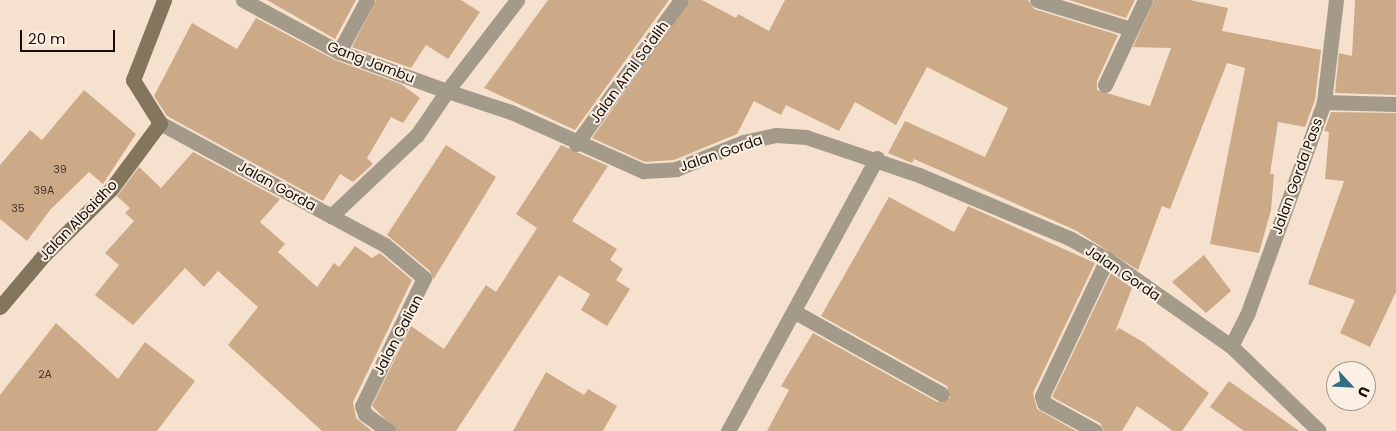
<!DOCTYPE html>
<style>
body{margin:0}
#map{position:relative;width:1396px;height:431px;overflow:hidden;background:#f5e1cd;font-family:Poppins,sans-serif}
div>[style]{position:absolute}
.building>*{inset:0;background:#ca8}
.street>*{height:15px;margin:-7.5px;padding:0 7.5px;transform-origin:7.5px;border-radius:7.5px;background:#a39a89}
.secondary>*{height:15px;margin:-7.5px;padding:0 7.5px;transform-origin:7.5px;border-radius:7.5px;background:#83765c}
span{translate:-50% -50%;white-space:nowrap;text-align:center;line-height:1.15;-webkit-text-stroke:4px #fcf0e4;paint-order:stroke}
.number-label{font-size:11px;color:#443629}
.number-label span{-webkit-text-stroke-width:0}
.street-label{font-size:14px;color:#160f09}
.north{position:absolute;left:1326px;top:361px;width:50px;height:50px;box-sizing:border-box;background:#fcf0e4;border:1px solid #a0968c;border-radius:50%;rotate:115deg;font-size:14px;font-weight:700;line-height:20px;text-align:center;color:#160f09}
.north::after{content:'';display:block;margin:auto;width:18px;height:22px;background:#316d85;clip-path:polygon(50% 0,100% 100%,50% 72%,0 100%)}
.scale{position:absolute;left:20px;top:30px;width:95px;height:22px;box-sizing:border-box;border:2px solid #160f09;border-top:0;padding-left:6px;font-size:15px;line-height:18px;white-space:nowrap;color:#160f09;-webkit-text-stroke:4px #fcf0e4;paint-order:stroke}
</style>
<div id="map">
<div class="building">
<i style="clip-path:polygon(267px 0,356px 0,335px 39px)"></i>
<i style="clip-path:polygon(376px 0,461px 0,480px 12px,448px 59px,426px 45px,411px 68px,352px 47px)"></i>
<i style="clip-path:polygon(548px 0,669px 0,575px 130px,484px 88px)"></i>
<i style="clip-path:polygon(690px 0,702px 0,736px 18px,738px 14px,769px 31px,785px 0,1028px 0,1034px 9px,1118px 35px,1097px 81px,1097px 90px,1150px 106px,1171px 48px,1133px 47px,1154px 0,1190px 0,1228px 8px,1222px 31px,1321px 50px,1315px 100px,1305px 127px,1278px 122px,1270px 174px,1274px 174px,1271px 210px,1259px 253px,1210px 244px,1245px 68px,1227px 63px,1170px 209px,1162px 206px,1138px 270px,1075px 230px,914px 159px,912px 163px,888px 153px,905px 121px,985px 157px,1008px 108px,927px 67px,896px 125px,855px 102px,839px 131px,786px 105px,781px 115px,754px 101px,737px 134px,674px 160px,645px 162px,592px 138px)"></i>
<i style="clip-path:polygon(1069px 0,1135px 0,1126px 18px)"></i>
<i style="clip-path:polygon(1355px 0,1396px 0,1396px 95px,1335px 93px,1339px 53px,1352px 56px)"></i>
<i style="clip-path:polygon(256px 18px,335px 60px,401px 84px,420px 98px,403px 123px,391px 117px,367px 158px,373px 164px,353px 182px,340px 174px,323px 201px,167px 116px,154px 96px,192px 23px,237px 49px)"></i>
<i style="clip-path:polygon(84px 90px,136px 134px,103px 184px,89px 172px,50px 210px,27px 241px,0 219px,0 165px,30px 130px,42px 140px)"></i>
<i style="clip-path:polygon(1331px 112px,1396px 113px,1396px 292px,1370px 347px,1340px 333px,1355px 300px,1308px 284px,1344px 181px,1325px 179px,1329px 132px,1324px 131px)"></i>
<i style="clip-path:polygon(446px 145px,496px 177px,433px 280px,430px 271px,387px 235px)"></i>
<i style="clip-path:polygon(561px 145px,608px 166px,572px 221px,617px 249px,610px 260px,623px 269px,616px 280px,630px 289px,607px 326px,581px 310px,590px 294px,559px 275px,456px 431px,397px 431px,372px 406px,411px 326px,444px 349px,486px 285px,496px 292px,537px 228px,516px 214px)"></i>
<i style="clip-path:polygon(193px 152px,280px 199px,260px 222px,285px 244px,278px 252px,317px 287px,334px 263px,339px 267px,355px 246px,372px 258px,380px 253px,412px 280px,353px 402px,356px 418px,372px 431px,322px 431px,228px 345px,258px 307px,218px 271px,204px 287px,185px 268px,133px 325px,95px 295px,119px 265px,105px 253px,134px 221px,125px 213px,130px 208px,117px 196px,139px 167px,161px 188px)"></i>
<i style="clip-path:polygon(889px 197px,954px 232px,968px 206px,1095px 263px,1033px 393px,1037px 409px,1076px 431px,767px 431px,789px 390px,781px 386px,813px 333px,937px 402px,950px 398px,947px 386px,821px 316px)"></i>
<i style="clip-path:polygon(1204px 255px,1231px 291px,1206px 313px,1172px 282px)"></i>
<i style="clip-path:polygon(1111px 273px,1132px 288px,1115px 332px,1119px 328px,1143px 342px,1209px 393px,1182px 431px,1173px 431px,1137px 406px,1122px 431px,1104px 431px,1100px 423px,1052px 397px)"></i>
<i style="clip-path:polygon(56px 323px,118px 379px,145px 342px,195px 381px,157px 431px,0 431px,0 395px)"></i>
<i style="clip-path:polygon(546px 372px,584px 395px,588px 389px,617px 406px,603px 431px,513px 431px)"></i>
<i style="clip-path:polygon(1229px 381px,1299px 431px,1244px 431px,1210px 407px)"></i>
</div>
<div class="street">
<i style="left:243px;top:0;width:109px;rotate:28.4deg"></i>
<i style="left:339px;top:52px;width:115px;rotate:19.9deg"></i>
<i style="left:447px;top:91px;width:115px;rotate:-52.4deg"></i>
<i style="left:1037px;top:0;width:98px;rotate:17.1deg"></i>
<i style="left:339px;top:52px;width:59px;rotate:-61.7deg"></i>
<i style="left:1105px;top:85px;width:94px;rotate:-64.8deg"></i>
<i style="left:1324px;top:102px;width:72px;rotate:1.6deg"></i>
<i style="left:160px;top:123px;width:195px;rotate:28.5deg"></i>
<i style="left:331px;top:216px;width:118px;rotate:-43.3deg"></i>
<i style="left:417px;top:135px;width:53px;rotate:-55.7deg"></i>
<i style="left:447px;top:91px;width:67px;rotate:18.2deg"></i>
<i style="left:511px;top:112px;width:145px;rotate:24.1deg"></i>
<i style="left:643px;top:171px;width:33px;rotate:-3deg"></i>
<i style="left:676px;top:169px;width:72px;rotate:-21.9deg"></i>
<i style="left:743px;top:142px;width:34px;rotate:-12deg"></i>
<i style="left:776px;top:135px;width:30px;rotate:4deg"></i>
<i style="left:806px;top:137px;width:119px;rotate:18.6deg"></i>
<i style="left:919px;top:175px;width:165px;rotate:22.8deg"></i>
<i style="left:1071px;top:239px;width:41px;rotate:29.1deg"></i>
<i style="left:1107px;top:259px;width:151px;rotate:35.1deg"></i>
<i style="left:1231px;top:346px;width:122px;rotate:44deg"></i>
<i style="left:576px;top:144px;width:178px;rotate:-53.9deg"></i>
<i style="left:331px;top:216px;width:61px;rotate:28.2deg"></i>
<i style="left:385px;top:245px;width:51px;rotate:40.2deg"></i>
<i style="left:424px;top:278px;width:142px;rotate:115.8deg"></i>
<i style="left:362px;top:406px;width:9px;rotate:69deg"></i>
<i style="left:365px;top:414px;width:29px;rotate:36deg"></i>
<i style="left:795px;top:312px;width:168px;rotate:29.2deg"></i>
<i style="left:1231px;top:346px;width:35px;rotate:-63deg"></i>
<i style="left:1247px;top:315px;width:226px;rotate:-70.1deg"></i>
<i style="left:1324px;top:102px;width:103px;rotate:-83.3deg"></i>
<i style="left:728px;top:431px;width:311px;rotate:-61.4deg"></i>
<i style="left:1095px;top:431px;width:58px;rotate:-151.2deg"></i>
<i style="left:1044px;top:403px;width:7px;rotate:-106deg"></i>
<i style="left:1042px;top:396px;width:152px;rotate:-64.6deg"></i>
</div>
<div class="secondary">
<i style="left:0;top:307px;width:68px;rotate:-49.8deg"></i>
<i style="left:44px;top:255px;width:94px;rotate:-44.6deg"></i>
<i style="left:111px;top:189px;width:82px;rotate:-53.4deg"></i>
<i style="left:160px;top:123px;width:51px;rotate:-122.1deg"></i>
<i style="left:133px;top:80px;width:86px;rotate:-68.8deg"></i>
</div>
<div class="number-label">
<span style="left:60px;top:169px">39</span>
<span style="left:44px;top:190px">39A</span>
<span style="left:18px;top:208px">35</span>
<span style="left:45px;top:374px">2A</span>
</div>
<div class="street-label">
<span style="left:371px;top:62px;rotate:21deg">Gang Jambu</span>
<span style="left:629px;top:72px;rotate:-54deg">Jalan Amil Sa'alih</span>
<span style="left:721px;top:153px;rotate:-19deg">Jalan Gorda</span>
<span style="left:1297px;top:176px;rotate:-70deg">Jalan Gorda Pass</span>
<span style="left:277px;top:186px;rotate:29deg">Jalan Gorda</span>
<span style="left:78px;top:220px;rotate:-46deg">Jalan Albaidho</span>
<span style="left:1123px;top:273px;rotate:34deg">Jalan Gorda</span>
<span style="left:398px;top:335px;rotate:-62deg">Jalan Galian</span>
</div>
<div class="north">U</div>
<div class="scale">20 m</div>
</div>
